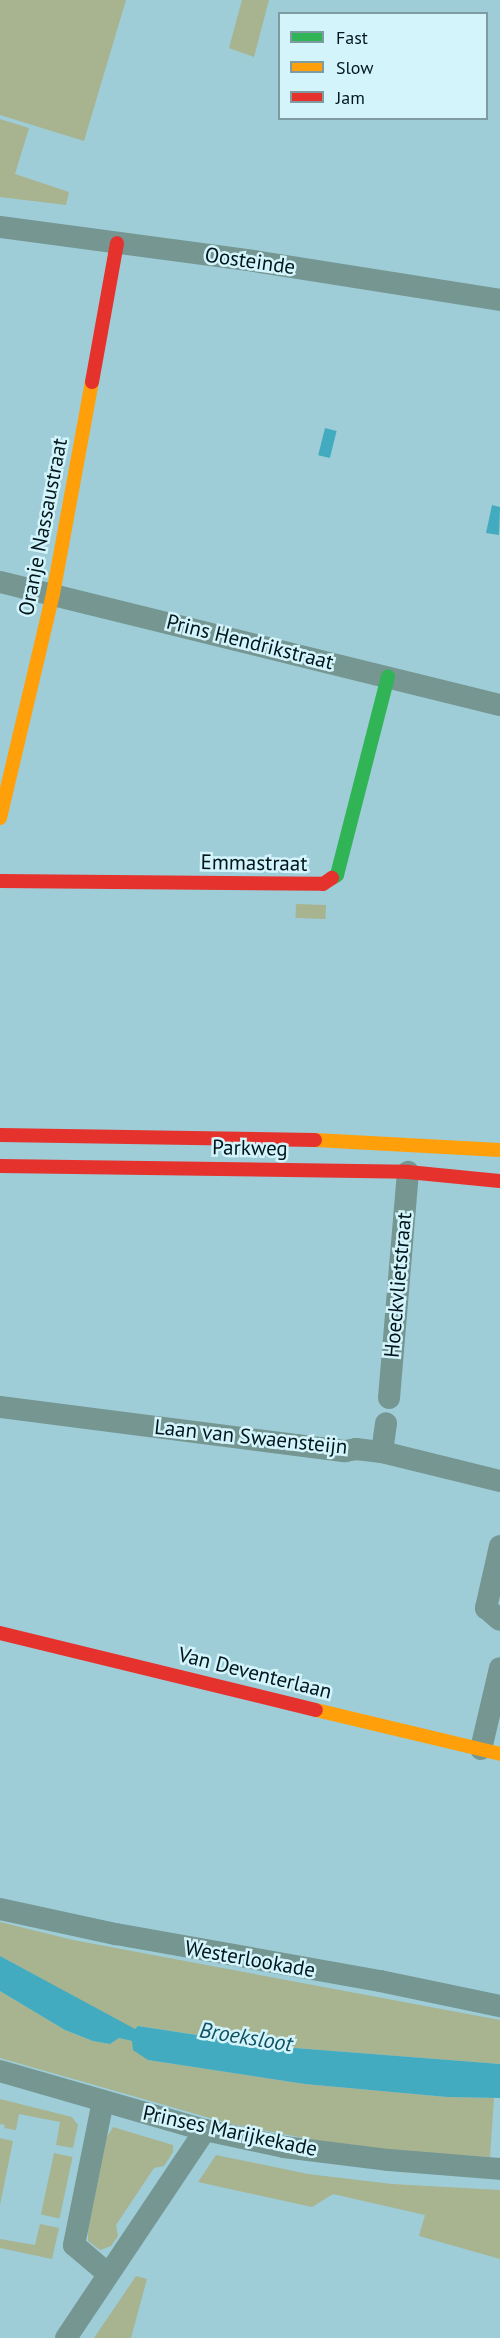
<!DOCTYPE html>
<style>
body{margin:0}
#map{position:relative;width:500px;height:2338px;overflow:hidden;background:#9ecdd8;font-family:"PT Sans",sans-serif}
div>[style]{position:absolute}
.green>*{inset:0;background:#a8b38f;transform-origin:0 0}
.water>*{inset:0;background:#42abc0;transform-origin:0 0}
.street>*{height:22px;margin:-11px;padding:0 11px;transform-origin:11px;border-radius:11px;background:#759691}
.fast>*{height:14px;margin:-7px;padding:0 7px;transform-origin:7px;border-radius:7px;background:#30b455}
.slow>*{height:14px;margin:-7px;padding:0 7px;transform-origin:7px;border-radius:7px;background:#ff9f0a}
.jam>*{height:14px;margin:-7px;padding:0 7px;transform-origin:7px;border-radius:7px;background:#e5322d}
span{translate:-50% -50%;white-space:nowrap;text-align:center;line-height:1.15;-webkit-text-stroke:5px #d4f4fc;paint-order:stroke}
.street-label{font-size:21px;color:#00161c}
.water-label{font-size:22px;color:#105260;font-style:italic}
.legend{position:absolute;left:278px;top:12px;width:210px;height:108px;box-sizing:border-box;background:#d4f4fc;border:2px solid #7f9ba2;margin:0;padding:8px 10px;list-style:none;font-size:18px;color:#00161c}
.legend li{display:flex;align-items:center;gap:12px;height:30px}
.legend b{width:30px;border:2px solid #7f9ba2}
</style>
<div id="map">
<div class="green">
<i style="clip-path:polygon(0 0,126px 0,84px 141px,0 115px)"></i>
<i style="clip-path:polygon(242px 0,269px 0,254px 57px,229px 48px)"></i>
<i style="clip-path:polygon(0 119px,29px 128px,15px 174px,69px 192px,66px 205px,0 197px)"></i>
<i style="left:296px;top:904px;width:30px;height:14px;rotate:2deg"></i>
<i style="clip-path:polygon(0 1922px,73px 1940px,500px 2020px,500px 2064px,269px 2046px,139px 2026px,135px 2030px,0 1956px)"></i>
<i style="clip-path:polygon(0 1991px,65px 2030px,93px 2041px,110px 2044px,119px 2038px,132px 2041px,148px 2060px,305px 2084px,447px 2097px,494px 2098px,490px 2157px,390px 2150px,314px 2140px,231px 2124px,0 2058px)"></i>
<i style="clip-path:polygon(0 2099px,72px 2117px,78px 2125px,73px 2148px,56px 2145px,60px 2122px,19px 2114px,16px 2130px,4px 2128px,5px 2125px,0 2124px)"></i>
<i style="clip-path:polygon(113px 2127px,173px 2145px,173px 2152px,164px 2166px,154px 2168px,116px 2225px,118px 2236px,111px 2246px,100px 2250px,88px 2241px,88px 2230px,107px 2137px)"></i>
<i style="clip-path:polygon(0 2138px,13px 2141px,0 2205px)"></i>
<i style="left:54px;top:2153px;width:19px;height:63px;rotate:12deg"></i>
<i style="clip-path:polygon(216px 2155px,308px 2174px,392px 2184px,500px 2190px,500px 2259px,419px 2236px,425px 2215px,333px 2194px,312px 2207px,198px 2182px)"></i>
<i style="clip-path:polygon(40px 2224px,59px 2228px,52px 2259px,0 2248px,0 2239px,35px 2245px)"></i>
<i style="clip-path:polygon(136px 2276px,147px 2279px,131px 2338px,94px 2338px)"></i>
</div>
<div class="water">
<i style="left:325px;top:428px;width:12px;height:28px;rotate:14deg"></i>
<i style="clip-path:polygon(492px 505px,500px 507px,499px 535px,486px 533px)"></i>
<i style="clip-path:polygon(0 1956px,135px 2029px,138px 2026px,269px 2046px,500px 2064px,500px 2098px,447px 2097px,305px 2084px,148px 2060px,133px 2050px,132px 2041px,119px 2038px,110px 2044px,93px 2041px,65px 2030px,0 1991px)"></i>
</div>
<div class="street">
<i style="left:0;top:227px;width:256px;rotate:7.6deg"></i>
<i style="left:254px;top:261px;width:249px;rotate:9deg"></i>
<i style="left:0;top:582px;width:515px;rotate:13.82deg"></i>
<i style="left:389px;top:1398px;width:227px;rotate:-85.2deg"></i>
<i style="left:0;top:1407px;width:348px;rotate:7.3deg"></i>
<i style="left:345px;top:1451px;width:11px;rotate:-10deg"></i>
<i style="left:356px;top:1449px;width:26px;rotate:7deg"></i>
<i style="left:382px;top:1452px;width:122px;rotate:13.8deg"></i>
<i style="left:382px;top:1452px;width:29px;rotate:-82deg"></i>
<i style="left:500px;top:1546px;width:64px;rotate:102.7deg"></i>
<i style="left:486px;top:1608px;width:18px;rotate:41deg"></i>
<i style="left:481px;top:1749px;width:83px;rotate:-76.8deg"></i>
<i style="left:0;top:1909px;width:119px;rotate:12.2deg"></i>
<i style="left:116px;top:1934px;width:268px;rotate:10.1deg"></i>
<i style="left:380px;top:1981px;width:123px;rotate:11.8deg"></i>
<i style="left:0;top:2071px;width:213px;rotate:16.1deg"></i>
<i style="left:205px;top:2130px;width:81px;rotate:12.1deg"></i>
<i style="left:284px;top:2147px;width:106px;rotate:7.1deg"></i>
<i style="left:389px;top:2160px;width:111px;rotate:4.6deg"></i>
<i style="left:103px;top:2101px;width:147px;rotate:101.4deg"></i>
<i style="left:74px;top:2245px;width:43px;rotate:40.3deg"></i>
<i style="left:66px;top:2338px;width:250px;rotate:-56.2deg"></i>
</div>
<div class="fast">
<i style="left:332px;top:878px;width:6px;rotate:-31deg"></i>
<i style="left:337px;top:875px;width:205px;rotate:-75.6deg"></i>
</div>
<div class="slow">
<i style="left:0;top:818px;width:230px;rotate:-76.7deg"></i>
<i style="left:53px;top:594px;width:216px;rotate:-79.6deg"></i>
<i style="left:315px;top:1140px;width:185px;rotate:3.1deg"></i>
<i style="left:316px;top:1710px;width:189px;rotate:13.4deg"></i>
</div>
<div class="jam">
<i style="left:92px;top:382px;width:141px;rotate:-79.8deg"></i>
<i style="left:0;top:881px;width:323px;rotate:0.5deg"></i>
<i style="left:323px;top:884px;width:11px;rotate:-34deg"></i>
<i style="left:0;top:1135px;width:315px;rotate:0.9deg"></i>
<i style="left:0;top:1166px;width:408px;rotate:0.8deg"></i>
<i style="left:408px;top:1172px;width:92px;rotate:5.6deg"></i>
<i style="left:0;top:1633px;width:325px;rotate:13.7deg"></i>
</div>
<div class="street-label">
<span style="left:250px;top:261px;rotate:8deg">Oosteinde</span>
<span style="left:43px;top:527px;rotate:-79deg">Oranje Nassaustraat</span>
<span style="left:250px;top:642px;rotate:14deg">Prins Hendrikstraat</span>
<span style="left:254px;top:863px;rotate:1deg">Emmastraat</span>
<span style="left:250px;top:1148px;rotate:1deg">Parkweg</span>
<span style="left:398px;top:1285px;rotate:-85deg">Hoeckvlietstraat</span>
<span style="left:251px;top:1437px;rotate:6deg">Laan van Swaensteijn</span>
<span style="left:255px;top:1673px;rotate:14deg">Van Deventerlaan</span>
<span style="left:250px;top:1959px;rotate:10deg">Westerlookade</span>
<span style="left:230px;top:2131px;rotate:12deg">Prinses Marijkekade</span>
</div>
<div class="water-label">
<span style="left:246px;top:2037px;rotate:9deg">Broeksloot</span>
</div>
<ul class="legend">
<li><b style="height:8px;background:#30b455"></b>Fast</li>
<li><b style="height:8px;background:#ff9f0a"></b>Slow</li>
<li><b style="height:8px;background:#e5322d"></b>Jam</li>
</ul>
</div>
